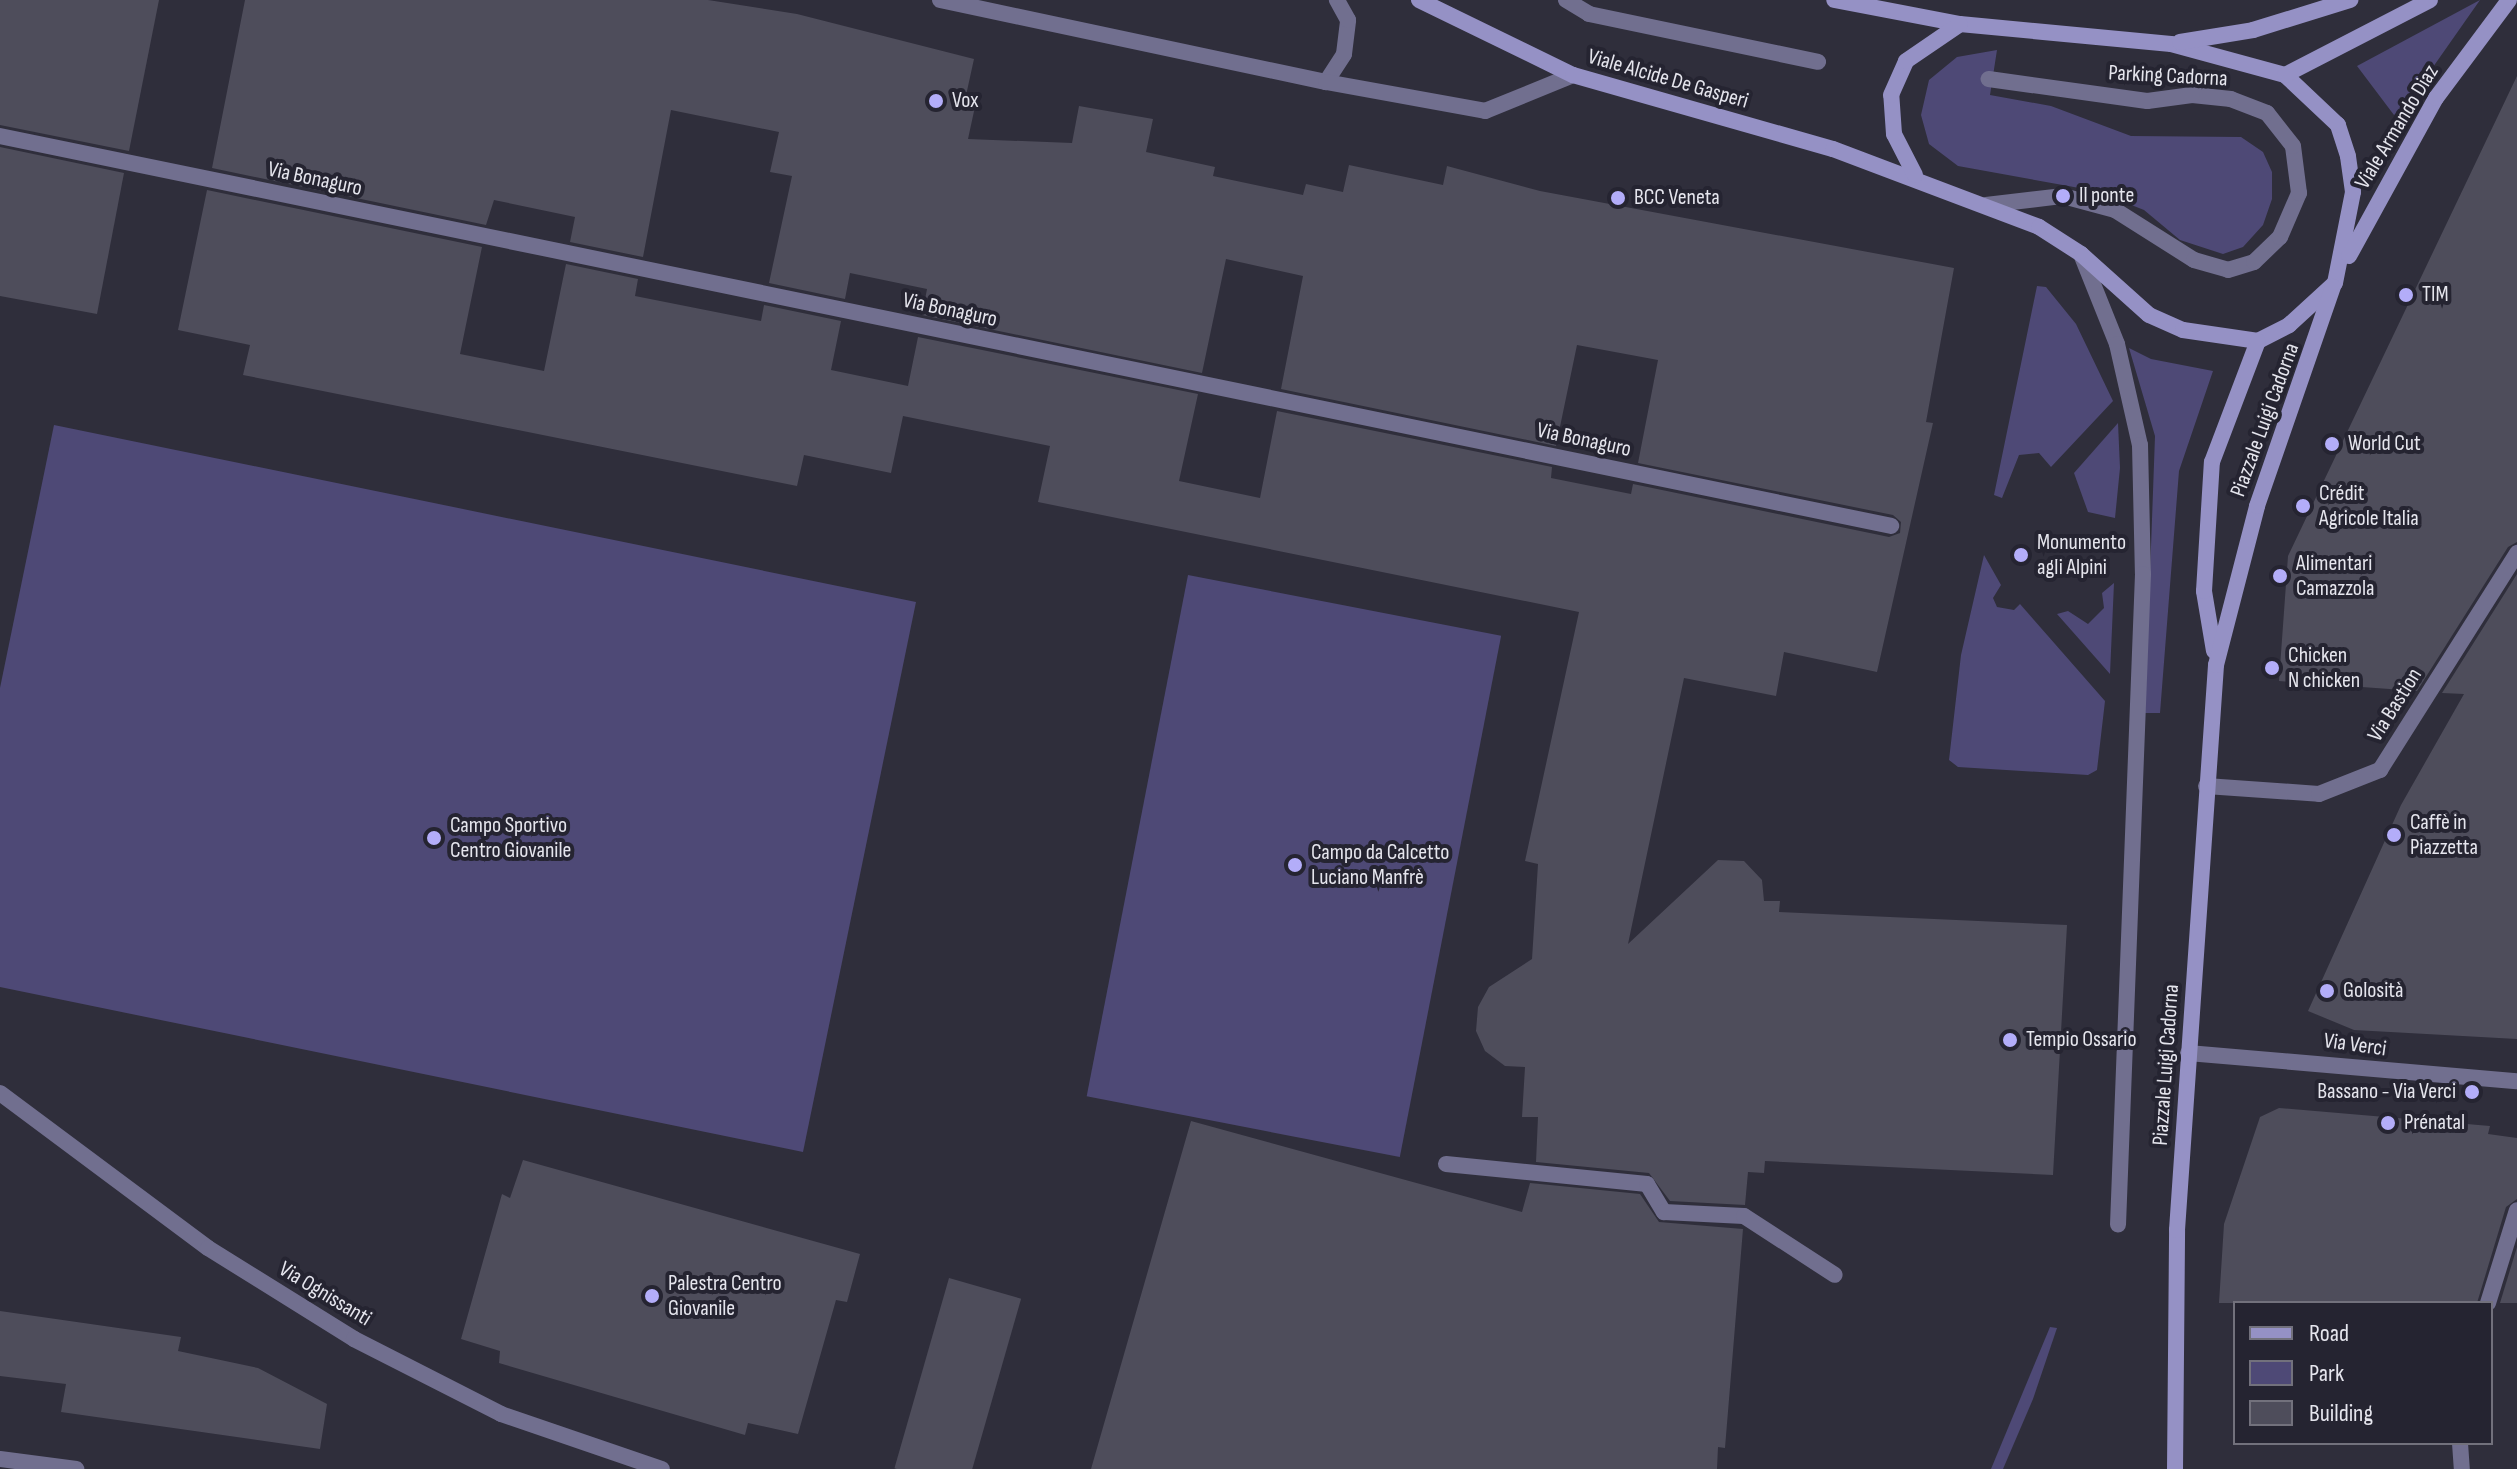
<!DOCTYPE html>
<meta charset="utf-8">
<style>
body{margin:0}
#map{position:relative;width:2517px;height:1469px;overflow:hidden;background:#2f2e3b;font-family:"Sofia Sans Condensed",sans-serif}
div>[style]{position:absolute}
.green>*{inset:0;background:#4e4976;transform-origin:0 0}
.building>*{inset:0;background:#4e4d5b;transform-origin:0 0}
.service>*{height:16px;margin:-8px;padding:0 8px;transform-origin:8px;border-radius:8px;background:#716f8f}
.minor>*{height:16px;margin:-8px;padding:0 8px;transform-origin:8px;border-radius:8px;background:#716f8f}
.secondary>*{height:16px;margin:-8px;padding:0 8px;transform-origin:8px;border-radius:8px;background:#9591c5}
.dots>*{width:22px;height:22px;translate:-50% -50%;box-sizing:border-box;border:4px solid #252431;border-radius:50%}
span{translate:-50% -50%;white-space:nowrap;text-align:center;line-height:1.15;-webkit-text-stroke:8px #252431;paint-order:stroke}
.street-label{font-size:22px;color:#e5e5ed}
.poi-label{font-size:22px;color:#e5e5ed}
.left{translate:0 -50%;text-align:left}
.right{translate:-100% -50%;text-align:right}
.legend{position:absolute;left:2233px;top:1301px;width:260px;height:144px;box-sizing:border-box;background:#252431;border:2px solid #72717c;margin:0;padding:10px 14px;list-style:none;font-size:24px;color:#e5e5ed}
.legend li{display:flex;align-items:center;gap:16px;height:40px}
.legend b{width:40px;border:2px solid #72717c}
</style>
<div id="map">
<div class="green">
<i style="clip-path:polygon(2480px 0,2419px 87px,2397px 119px,2357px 66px)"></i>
<i style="clip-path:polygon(1997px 50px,1990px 95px,2051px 106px,2131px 136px,2241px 137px,2263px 152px,2272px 172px,2272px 199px,2263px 225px,2243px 247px,2223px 254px,2180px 240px,2144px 210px,2096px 191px,1958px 166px,1929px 144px,1921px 115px,1929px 80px,1957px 57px)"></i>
<i style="clip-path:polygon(2037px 286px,2046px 287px,2076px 324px,2113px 401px,2051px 467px,2039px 453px,2019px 455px,2002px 498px,1994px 495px)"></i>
<i style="clip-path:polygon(2129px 348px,2151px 359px,2213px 371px,2179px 471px,2160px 713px,2145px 713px,2155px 436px)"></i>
<i style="clip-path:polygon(2118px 423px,2120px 468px,2115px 518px,2088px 512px,2074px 473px)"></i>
<i style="clip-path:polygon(54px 425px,916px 602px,803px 1152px,0 987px,0 688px)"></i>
<i style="clip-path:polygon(1984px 555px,2001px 585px,1993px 598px,1997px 607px,2014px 610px,2020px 604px,2105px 701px,2097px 770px,2088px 775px,1958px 767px,1949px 760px,1961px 655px)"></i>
<i style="left:1188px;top:575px;width:319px;height:531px;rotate:11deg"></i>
<i style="clip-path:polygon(2114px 583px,2110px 674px,2057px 614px,2068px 611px,2088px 624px,2104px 608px,2102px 593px)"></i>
<i style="clip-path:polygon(2050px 1327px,2057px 1328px,2033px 1399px,2003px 1469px,1991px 1469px)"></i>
</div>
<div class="building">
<i style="clip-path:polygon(0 0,159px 0,129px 151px,0 125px)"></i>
<i style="clip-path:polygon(245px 0,708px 0,797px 14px,974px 59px,965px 100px,976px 102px,968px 139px,1072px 143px,1079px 106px,1153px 119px,1146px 152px,1215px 167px,1213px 176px,1303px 195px,1306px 184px,1343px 192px,1349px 165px,1443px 185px,1447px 166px,1540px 191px,1954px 268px,1926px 422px,1933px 423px,1877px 672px,1784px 652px,1776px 696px,1684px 678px,1628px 944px,1718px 860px,1744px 861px,1762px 880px,1764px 901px,1780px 901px,1779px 912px,2067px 925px,2053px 1175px,1765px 1161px,1764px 1173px,1748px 1172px,1745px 1205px,1670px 1201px,1649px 1173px,1536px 1162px,1538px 1117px,1522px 1117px,1525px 1067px,1505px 1066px,1485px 1051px,1476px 1031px,1478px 1007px,1489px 987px,1532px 959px,1538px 864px,1525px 861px,1579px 612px,1038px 502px,1050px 446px,903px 416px,891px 473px,804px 455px,797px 486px,243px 375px,250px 345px,178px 330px,207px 190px,482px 247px,460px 354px,544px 371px,566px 264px,638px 279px,635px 296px,761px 321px,764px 305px,841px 321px,831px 370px,908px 386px,918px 337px,1198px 394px,1179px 481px,1260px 498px,1277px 411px,1552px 467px,1551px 478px,1631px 494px,1633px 484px,1889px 537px,1900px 533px,1901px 522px,1893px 515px,1638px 463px,1658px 360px,1577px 345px,1556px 446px,1281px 389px,1303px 276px,1226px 259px,1202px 373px,922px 315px,927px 289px,850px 273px,845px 299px,769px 283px,792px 176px,770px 172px,779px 132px,671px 110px,643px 257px,570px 242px,575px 217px,494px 200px,486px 225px,212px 168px)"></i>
<i style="clip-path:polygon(2517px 76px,2517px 542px,2508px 547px,2417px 691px,2279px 681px,2288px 556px)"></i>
<i style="clip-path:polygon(0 147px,124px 173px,97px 314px,0 296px)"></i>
<i style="clip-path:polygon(2517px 574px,2517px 1039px,2354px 1030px,2308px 1011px,2401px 805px,2464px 694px,2442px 693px)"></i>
<i style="clip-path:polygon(2279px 1108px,2490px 1126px,2488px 1134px,2517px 1138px,2517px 1199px,2506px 1207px,2477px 1303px,2219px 1303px,2224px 1224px,2260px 1117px)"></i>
<i style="clip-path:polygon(1191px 1121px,1522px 1212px,1530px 1183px,1640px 1194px,1659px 1222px,1743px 1229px,1725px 1448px,1718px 1447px,1717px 1469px,1091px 1469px)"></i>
<i style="clip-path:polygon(523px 1160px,860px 1254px,847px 1302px,836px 1300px,798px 1434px,748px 1423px,745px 1435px,499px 1363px,500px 1351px,461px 1339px,502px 1194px,510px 1198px)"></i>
<i style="clip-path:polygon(2517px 1247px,2517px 1303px,2500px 1303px)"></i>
<i style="left:949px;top:1278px;width:75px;height:198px;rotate:16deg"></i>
<i style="clip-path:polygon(0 1311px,181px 1337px,178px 1351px,258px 1368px,327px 1404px,320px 1449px,61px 1412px,66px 1384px,0 1376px)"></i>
</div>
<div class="service">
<i style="left:940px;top:0;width:395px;rotate:12deg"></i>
<i style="left:1326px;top:82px;width:33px;rotate:-57deg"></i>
<i style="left:1344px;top:54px;width:34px;rotate:-83deg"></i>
<i style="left:1348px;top:20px;width:23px;rotate:-119deg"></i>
<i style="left:1566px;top:0;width:27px;rotate:31deg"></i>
<i style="left:1589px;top:14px;width:234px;rotate:11.8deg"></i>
<i style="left:1326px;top:82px;width:162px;rotate:10.3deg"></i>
<i style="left:1485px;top:111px;width:95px;rotate:-22.2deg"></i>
<i style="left:1986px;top:205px;width:78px;rotate:-6.7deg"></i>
<i style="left:2063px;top:196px;width:54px;rotate:15.1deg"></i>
<i style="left:2115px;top:210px;width:93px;rotate:32.3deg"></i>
<i style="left:2194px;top:260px;width:35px;rotate:16deg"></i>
<i style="left:2228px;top:270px;width:27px;rotate:-17deg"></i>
<i style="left:2254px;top:262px;width:36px;rotate:-44deg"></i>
<i style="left:2280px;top:237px;width:48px;rotate:-66.6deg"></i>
<i style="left:2299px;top:193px;width:47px;rotate:-97.3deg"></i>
<i style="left:2293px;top:146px;width:42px;rotate:-128.2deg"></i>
<i style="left:2267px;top:113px;width:39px;rotate:-159deg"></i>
<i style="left:2231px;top:99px;width:39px;rotate:-174deg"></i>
<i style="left:2192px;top:95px;width:45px;rotate:172.4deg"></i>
<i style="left:2147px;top:101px;width:160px;rotate:-172.1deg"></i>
<i style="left:2081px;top:254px;width:97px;rotate:68.2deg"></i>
<i style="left:2117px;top:344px;width:104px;rotate:77.2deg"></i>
<i style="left:2140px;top:445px;width:129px;rotate:88.7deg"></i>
<i style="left:2143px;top:574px;width:651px;rotate:92.2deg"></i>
<i style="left:1446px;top:1164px;width:202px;rotate:5.7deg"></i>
<i style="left:1647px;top:1184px;width:33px;rotate:59deg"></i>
<i style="left:1664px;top:1212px;width:80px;rotate:2.9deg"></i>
<i style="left:1744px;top:1216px;width:108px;rotate:33deg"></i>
</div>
<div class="minor">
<i style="left:0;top:136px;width:1931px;rotate:11.65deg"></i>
<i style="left:2206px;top:786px;width:113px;rotate:4deg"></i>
<i style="left:2319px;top:794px;width:66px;rotate:-21.5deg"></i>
<i style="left:2380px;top:770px;width:257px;rotate:-57.7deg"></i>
<i style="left:2188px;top:1053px;width:330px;rotate:4.9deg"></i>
<i style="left:0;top:1093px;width:259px;rotate:36.7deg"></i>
<i style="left:208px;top:1248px;width:172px;rotate:31.9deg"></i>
<i style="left:354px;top:1339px;width:165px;rotate:27deg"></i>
<i style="left:501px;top:1414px;width:170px;rotate:18.9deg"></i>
<i style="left:2488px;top:1303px;width:97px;rotate:-72.7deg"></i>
<i style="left:2460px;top:1443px;width:26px;rotate:86deg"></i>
<i style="left:0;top:1459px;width:77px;rotate:7.5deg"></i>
</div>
<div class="secondary">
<i style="left:1419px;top:0;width:171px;rotate:26deg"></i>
<i style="left:1573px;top:75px;width:270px;rotate:15.9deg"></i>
<i style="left:1833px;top:149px;width:220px;rotate:20.7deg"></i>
<i style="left:2039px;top:227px;width:50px;rotate:32.7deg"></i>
<i style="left:2081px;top:254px;width:91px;rotate:41.9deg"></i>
<i style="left:2149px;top:315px;width:37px;rotate:24deg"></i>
<i style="left:2183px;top:330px;width:76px;rotate:8.3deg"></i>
<i style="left:2258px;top:341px;width:35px;rotate:-27deg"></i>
<i style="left:2289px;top:325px;width:62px;rotate:-42.4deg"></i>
<i style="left:2335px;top:283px;width:93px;rotate:-78.8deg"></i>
<i style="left:2353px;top:192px;width:36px;rotate:-98deg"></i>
<i style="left:2348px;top:156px;width:33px;rotate:-108deg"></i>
<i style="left:2338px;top:125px;width:73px;rotate:-136.7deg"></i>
<i style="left:2285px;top:75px;width:118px;rotate:-164.8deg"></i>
<i style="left:2171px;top:44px;width:212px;rotate:-174.6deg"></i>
<i style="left:1960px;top:24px;width:128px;rotate:-169.2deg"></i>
<i style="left:2180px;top:42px;width:74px;rotate:-9.3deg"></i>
<i style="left:2253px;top:30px;width:102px;rotate:-17.2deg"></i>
<i style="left:2285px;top:75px;width:163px;rotate:-27.3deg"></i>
<i style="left:1915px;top:175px;width:46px;rotate:-117.1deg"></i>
<i style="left:1894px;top:134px;width:39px;rotate:-94deg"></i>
<i style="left:1891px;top:95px;width:37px;rotate:-66deg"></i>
<i style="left:1906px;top:61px;width:65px;rotate:-34.4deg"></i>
<i style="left:2349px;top:256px;width:180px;rotate:-61.2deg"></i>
<i style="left:2436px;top:98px;width:122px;rotate:-53.3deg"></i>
<i style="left:2214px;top:651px;width:61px;rotate:-99.5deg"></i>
<i style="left:2204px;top:591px;width:129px;rotate:-86.5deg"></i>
<i style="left:2212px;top:462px;width:129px;rotate:-69.2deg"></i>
<i style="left:2175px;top:1469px;width:239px;rotate:-89.5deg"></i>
<i style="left:2177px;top:1230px;width:566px;rotate:-86.05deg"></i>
<i style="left:2216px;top:665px;width:164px;rotate:-75.5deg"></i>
<i style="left:2257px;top:506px;width:232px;rotate:-70.9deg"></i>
</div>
<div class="dots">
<i style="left:936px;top:101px;background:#b3adf9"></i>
<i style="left:2063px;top:196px;background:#b3adf9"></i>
<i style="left:1618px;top:198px;background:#b3adf9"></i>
<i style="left:2406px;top:295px;background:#b3adf9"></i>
<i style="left:2332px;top:444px;background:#b3adf9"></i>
<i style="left:2303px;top:506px;background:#b3adf9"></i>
<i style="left:2021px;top:555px;background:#b3adf9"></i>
<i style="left:2280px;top:576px;background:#b3adf9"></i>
<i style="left:2272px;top:668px;background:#b3adf9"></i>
<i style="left:2394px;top:835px;background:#b3adf9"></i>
<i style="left:434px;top:838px;background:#b3adf9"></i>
<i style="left:1295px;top:865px;background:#b3adf9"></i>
<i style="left:2327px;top:991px;background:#b3adf9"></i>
<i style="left:2010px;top:1040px;background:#b3adf9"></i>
<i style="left:2472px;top:1092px;background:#b3adf9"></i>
<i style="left:2388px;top:1123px;background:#b3adf9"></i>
<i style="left:652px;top:1296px;background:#b3adf9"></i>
</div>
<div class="street-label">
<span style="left:2168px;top:76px;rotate:3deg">Parking Cadorna</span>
<span style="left:1668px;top:79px;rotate:16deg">Viale Alcide De Gasperi</span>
<span style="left:2397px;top:127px;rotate:-59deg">Viale Armando Diaz</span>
<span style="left:315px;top:179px;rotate:12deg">Via Bonaguro</span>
<span style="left:950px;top:310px;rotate:12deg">Via Bonaguro</span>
<span style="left:2265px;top:420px;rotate:-70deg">Piazzale Luigi Cadorna</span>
<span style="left:1584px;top:440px;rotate:12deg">Via Bonaguro</span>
<span style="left:2395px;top:705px;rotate:-58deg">Via Bastion</span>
<span style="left:2355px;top:1045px;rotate:8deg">Via Verci</span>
<span style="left:2166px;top:1065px;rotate:-86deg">Piazzale Luigi Cadorna</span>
<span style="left:325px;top:1294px;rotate:31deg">Via Ognissanti</span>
</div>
<div class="poi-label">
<span class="left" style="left:952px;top:101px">Vox</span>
<span class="left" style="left:2079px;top:196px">Il ponte</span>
<span class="left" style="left:1634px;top:198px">BCC Veneta</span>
<span class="left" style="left:2422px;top:295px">TIM</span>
<span class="left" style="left:2348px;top:444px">World Cut</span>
<span class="left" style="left:2319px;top:506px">Crédit<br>Agricole Italia</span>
<span class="left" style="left:2037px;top:555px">Monumento<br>agli Alpini</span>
<span class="left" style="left:2296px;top:576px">Alimentari<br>Camazzola</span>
<span class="left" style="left:2288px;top:668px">Chicken<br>N chicken</span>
<span class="left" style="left:2410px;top:835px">Caffè in<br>Piazzetta</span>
<span class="left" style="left:450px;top:838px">Campo Sportivo<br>Centro Giovanile</span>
<span class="left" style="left:1311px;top:865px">Campo da Calcetto<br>Luciano Manfrè</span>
<span class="left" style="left:2343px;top:991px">Golosità</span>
<span class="left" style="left:2026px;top:1040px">Tempio Ossario</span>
<span class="right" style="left:2456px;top:1092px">Bassano - Via Verci</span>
<span class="left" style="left:2404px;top:1123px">Prénatal</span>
<span class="left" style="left:668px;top:1296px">Palestra Centro<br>Giovanile</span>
</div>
<ul class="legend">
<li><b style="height:10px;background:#9591c5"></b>Road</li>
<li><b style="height:22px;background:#4e4976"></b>Park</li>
<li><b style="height:22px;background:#4e4d5b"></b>Building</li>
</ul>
</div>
